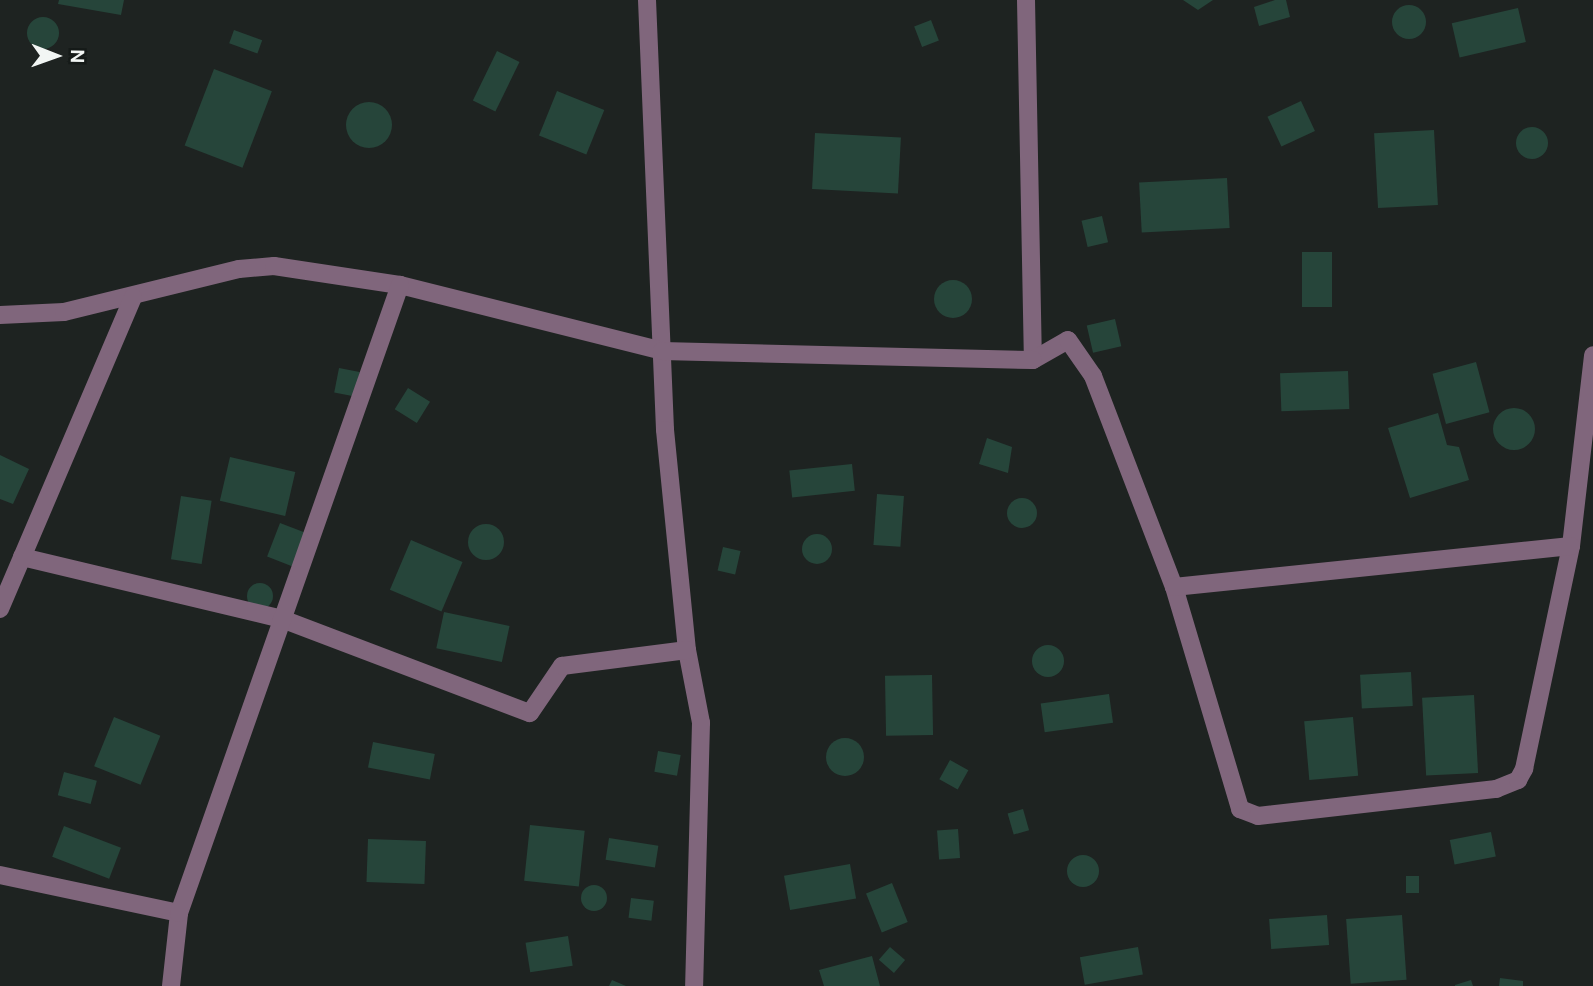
<!DOCTYPE html>
<style>
body{margin:0}
#map{position:relative;width:1593px;height:986px;overflow:hidden;background:#1e2321;font-family:"DM Sans",sans-serif}
div>[style]{position:absolute}
.building>*{inset:0;background:#26453a;transform-origin:0 0}
.round{border-radius:50%}
.minor>*{height:18px;margin:-9px;padding:0 9px;transform-origin:9px;border-radius:9px;background:#80667c}
span{translate:-50% -50%;white-space:nowrap;text-align:center;line-height:1.15;-webkit-text-stroke:5px #151a18;paint-order:stroke}
.north{position:absolute;left:21px;top:21px;width:70px;height:70px;-webkit-text-stroke:5px #151a18;paint-order:stroke;rotate:91deg;font-size:19px;font-weight:700;line-height:28px;text-align:center;color:#f2f6f4}
.north::after{content:'';display:block;margin:auto;width:24px;height:32px;background:#f2f6f4;clip-path:polygon(50% 0,100% 100%,50% 72%,0 100%)}
</style>
<div id="map">
<div class="building">
<i style="clip-path:polygon(59px 0,124px 0,121px 15px,58px 4px)"></i>
<i style="clip-path:polygon(1183px 0,1213px 0,1198px 10px)"></i>
<i style="clip-path:polygon(1275px 0,1286px 0,1290px 17px,1259px 26px,1254px 7px)"></i>
<i class="round" style="left:1392px;top:5px;width:34px;height:34px"></i>
<i style="left:1518px;top:8px;width:35px;height:68px;rotate:77deg"></i>
<i class="round" style="left:27px;top:17px;width:32px;height:32px"></i>
<i style="left:931px;top:20px;width:22px;height:18px;rotate:69deg"></i>
<i style="left:234px;top:30px;width:30px;height:14px;rotate:20deg"></i>
<i style="left:497px;top:51px;width:25px;height:55px;rotate:26deg"></i>
<i style="left:214px;top:69px;width:62px;height:82px;rotate:21deg"></i>
<i style="left:557px;top:91px;width:51px;height:48px;rotate:22deg"></i>
<i style="left:1301px;top:101px;width:33px;height:37px;rotate:65deg"></i>
<i class="round" style="left:346px;top:102px;width:46px;height:46px"></i>
<i class="round" style="left:1516px;top:127px;width:32px;height:32px"></i>
<i style="left:1434px;top:130px;width:75px;height:60px;rotate:87deg"></i>
<i style="left:815px;top:133px;width:86px;height:56px;rotate:3deg"></i>
<i style="left:1227px;top:178px;width:50px;height:88px;rotate:87deg"></i>
<i style="left:1102px;top:216px;width:27px;height:21px;rotate:77deg"></i>
<i style="left:1302px;top:252px;width:30px;height:55px"></i>
<i class="round" style="left:934px;top:280px;width:38px;height:38px"></i>
<i style="left:1115px;top:319px;width:28px;height:29px;rotate:77deg"></i>
<i style="left:1476px;top:362px;width:52px;height:45px;rotate:75deg"></i>
<i style="left:339px;top:368px;width:21px;height:25px;rotate:11deg"></i>
<i style="left:1348px;top:371px;width:38px;height:68px;rotate:88deg"></i>
<i style="left:408px;top:388px;width:26px;height:25px;rotate:32deg"></i>
<i class="round" style="left:1493px;top:408px;width:42px;height:42px"></i>
<i style="clip-path:polygon(1438px 413px,1447px 445px,1459px 447px,1469px 480px,1410px 498px,1388px 428px)"></i>
<i style="clip-path:polygon(987px 438px,1012px 447px,1008px 473px,979px 464px)"></i>
<i style="clip-path:polygon(0 455px,29px 469px,13px 504px,0 499px)"></i>
<i style="left:230px;top:457px;width:67px;height:45px;rotate:13deg"></i>
<i style="left:852px;top:464px;width:27px;height:63px;rotate:84deg"></i>
<i style="left:877px;top:494px;width:27px;height:51px;rotate:4deg"></i>
<i style="left:181px;top:496px;width:31px;height:64px;rotate:9deg"></i>
<i class="round" style="left:1007px;top:498px;width:30px;height:30px"></i>
<i style="left:280px;top:523px;width:28px;height:36px;rotate:21deg"></i>
<i class="round" style="left:468px;top:524px;width:36px;height:36px"></i>
<i class="round" style="left:802px;top:534px;width:30px;height:30px"></i>
<i style="left:411px;top:540px;width:56px;height:54px;rotate:23deg"></i>
<i style="left:723px;top:547px;width:18px;height:24px;rotate:13deg"></i>
<i class="round" style="left:247px;top:583px;width:26px;height:26px"></i>
<i style="left:444px;top:612px;width:67px;height:37px;rotate:12deg"></i>
<i class="round" style="left:1032px;top:645px;width:32px;height:32px"></i>
<i style="left:1411px;top:672px;width:34px;height:51px;rotate:87deg"></i>
<i style="left:932px;top:675px;width:60px;height:47px;rotate:89deg"></i>
<i style="left:1109px;top:694px;width:29px;height:69px;rotate:82deg"></i>
<i style="left:1474px;top:695px;width:78px;height:52px;rotate:87deg"></i>
<i style="left:114px;top:717px;width:50px;height:53px;rotate:22deg"></i>
<i style="left:1353px;top:717px;width:59px;height:49px;rotate:85deg"></i>
<i class="round" style="left:826px;top:738px;width:38px;height:38px"></i>
<i style="left:373px;top:742px;width:63px;height:26px;rotate:11deg"></i>
<i style="left:658px;top:751px;width:23px;height:21px;rotate:10deg"></i>
<i style="left:950px;top:760px;width:21px;height:22px;rotate:29deg"></i>
<i style="left:64px;top:772px;width:34px;height:24px;rotate:15deg"></i>
<i style="left:1023px;top:809px;width:22px;height:16px;rotate:74deg"></i>
<i style="left:530px;top:825px;width:55px;height:56px;rotate:6deg"></i>
<i style="left:64px;top:826px;width:61px;height:33px;rotate:21deg"></i>
<i style="left:958px;top:829px;width:29px;height:21px;rotate:86deg"></i>
<i style="left:1491px;top:832px;width:25px;height:42px;rotate:79deg"></i>
<i style="left:609px;top:838px;width:50px;height:22px;rotate:9deg"></i>
<i style="left:368px;top:839px;width:58px;height:43px;rotate:2deg"></i>
<i class="round" style="left:1067px;top:855px;width:32px;height:32px"></i>
<i style="left:850px;top:864px;width:35px;height:67px;rotate:80deg"></i>
<i style="left:1406px;top:876px;width:13px;height:17px"></i>
<i style="left:892px;top:883px;width:42px;height:28px;rotate:68deg"></i>
<i class="round" style="left:581px;top:885px;width:26px;height:26px"></i>
<i style="left:631px;top:898px;width:23px;height:20px;rotate:7deg"></i>
<i style="left:1327px;top:915px;width:30px;height:58px;rotate:86deg"></i>
<i style="left:1402px;top:915px;width:65px;height:56px;rotate:86deg"></i>
<i style="left:568px;top:936px;width:30px;height:43px;rotate:81deg"></i>
<i style="left:890px;top:947px;width:20px;height:17px;rotate:41deg"></i>
<i style="left:1138px;top:947px;width:28px;height:59px;rotate:80deg"></i>
<i style="clip-path:polygon(872px 956px,880px 986px,824px 986px,819px 970px)"></i>
<i style="clip-path:polygon(1500px 978px,1523px 981px,1523px 986px,1499px 986px)"></i>
<i style="clip-path:polygon(612px 980px,626px 986px,609px 986px)"></i>
<i style="clip-path:polygon(1471px 980px,1473px 986px,1455px 986px,1455px 985px)"></i>
</div>
<div class="minor">
<i style="left:647px;top:0;width:430px;rotate:87.6deg"></i>
<i style="left:665px;top:430px;width:221px;rotate:84.3deg"></i>
<i style="left:687px;top:650px;width:74px;rotate:79.1deg"></i>
<i style="left:701px;top:723px;width:263px;rotate:91.5deg"></i>
<i style="left:1026px;top:0;width:360px;rotate:88.9deg"></i>
<i style="left:1033px;top:360px;width:40px;rotate:-29.7deg"></i>
<i style="left:1068px;top:340px;width:44px;rotate:55.2deg"></i>
<i style="left:1093px;top:376px;width:226px;rotate:69deg"></i>
<i style="left:1174px;top:587px;width:232px;rotate:73.4deg"></i>
<i style="left:1240px;top:809px;width:19px;rotate:21deg"></i>
<i style="left:1258px;top:816px;width:240px;rotate:-6.5deg"></i>
<i style="left:1496px;top:789px;width:24px;rotate:-22deg"></i>
<i style="left:1518px;top:780px;width:13px;rotate:-61deg"></i>
<i style="left:1524px;top:769px;width:228px;rotate:-78.1deg"></i>
<i style="left:1571px;top:546px;width:192px;rotate:-83.4deg"></i>
<i style="left:0;top:315px;width:64px;rotate:-2.7deg"></i>
<i style="left:64px;top:312px;width:180px;rotate:-13.8deg"></i>
<i style="left:239px;top:269px;width:35px;rotate:-5deg"></i>
<i style="left:274px;top:266px;width:127px;rotate:8.6deg"></i>
<i style="left:400px;top:285px;width:270px;rotate:14.1deg"></i>
<i style="left:662px;top:351px;width:371px;rotate:1.4deg"></i>
<i style="left:22px;top:557px;width:267px;rotate:13.4deg"></i>
<i style="left:282px;top:619px;width:265px;rotate:20.8deg"></i>
<i style="left:530px;top:713px;width:57px;rotate:-55.8deg"></i>
<i style="left:562px;top:666px;width:126px;rotate:-7.3deg"></i>
<i style="left:1174px;top:587px;width:399px;rotate:-5.9deg"></i>
<i style="left:0;top:609px;width:339px;rotate:-66.9deg"></i>
<i style="left:0;top:875px;width:183px;rotate:12deg"></i>
<i style="left:171px;top:986px;width:73px;rotate:-83.7deg"></i>
<i style="left:179px;top:913px;width:666px;rotate:-70.61deg"></i>
</div>
<div class="north">N</div>
</div>
